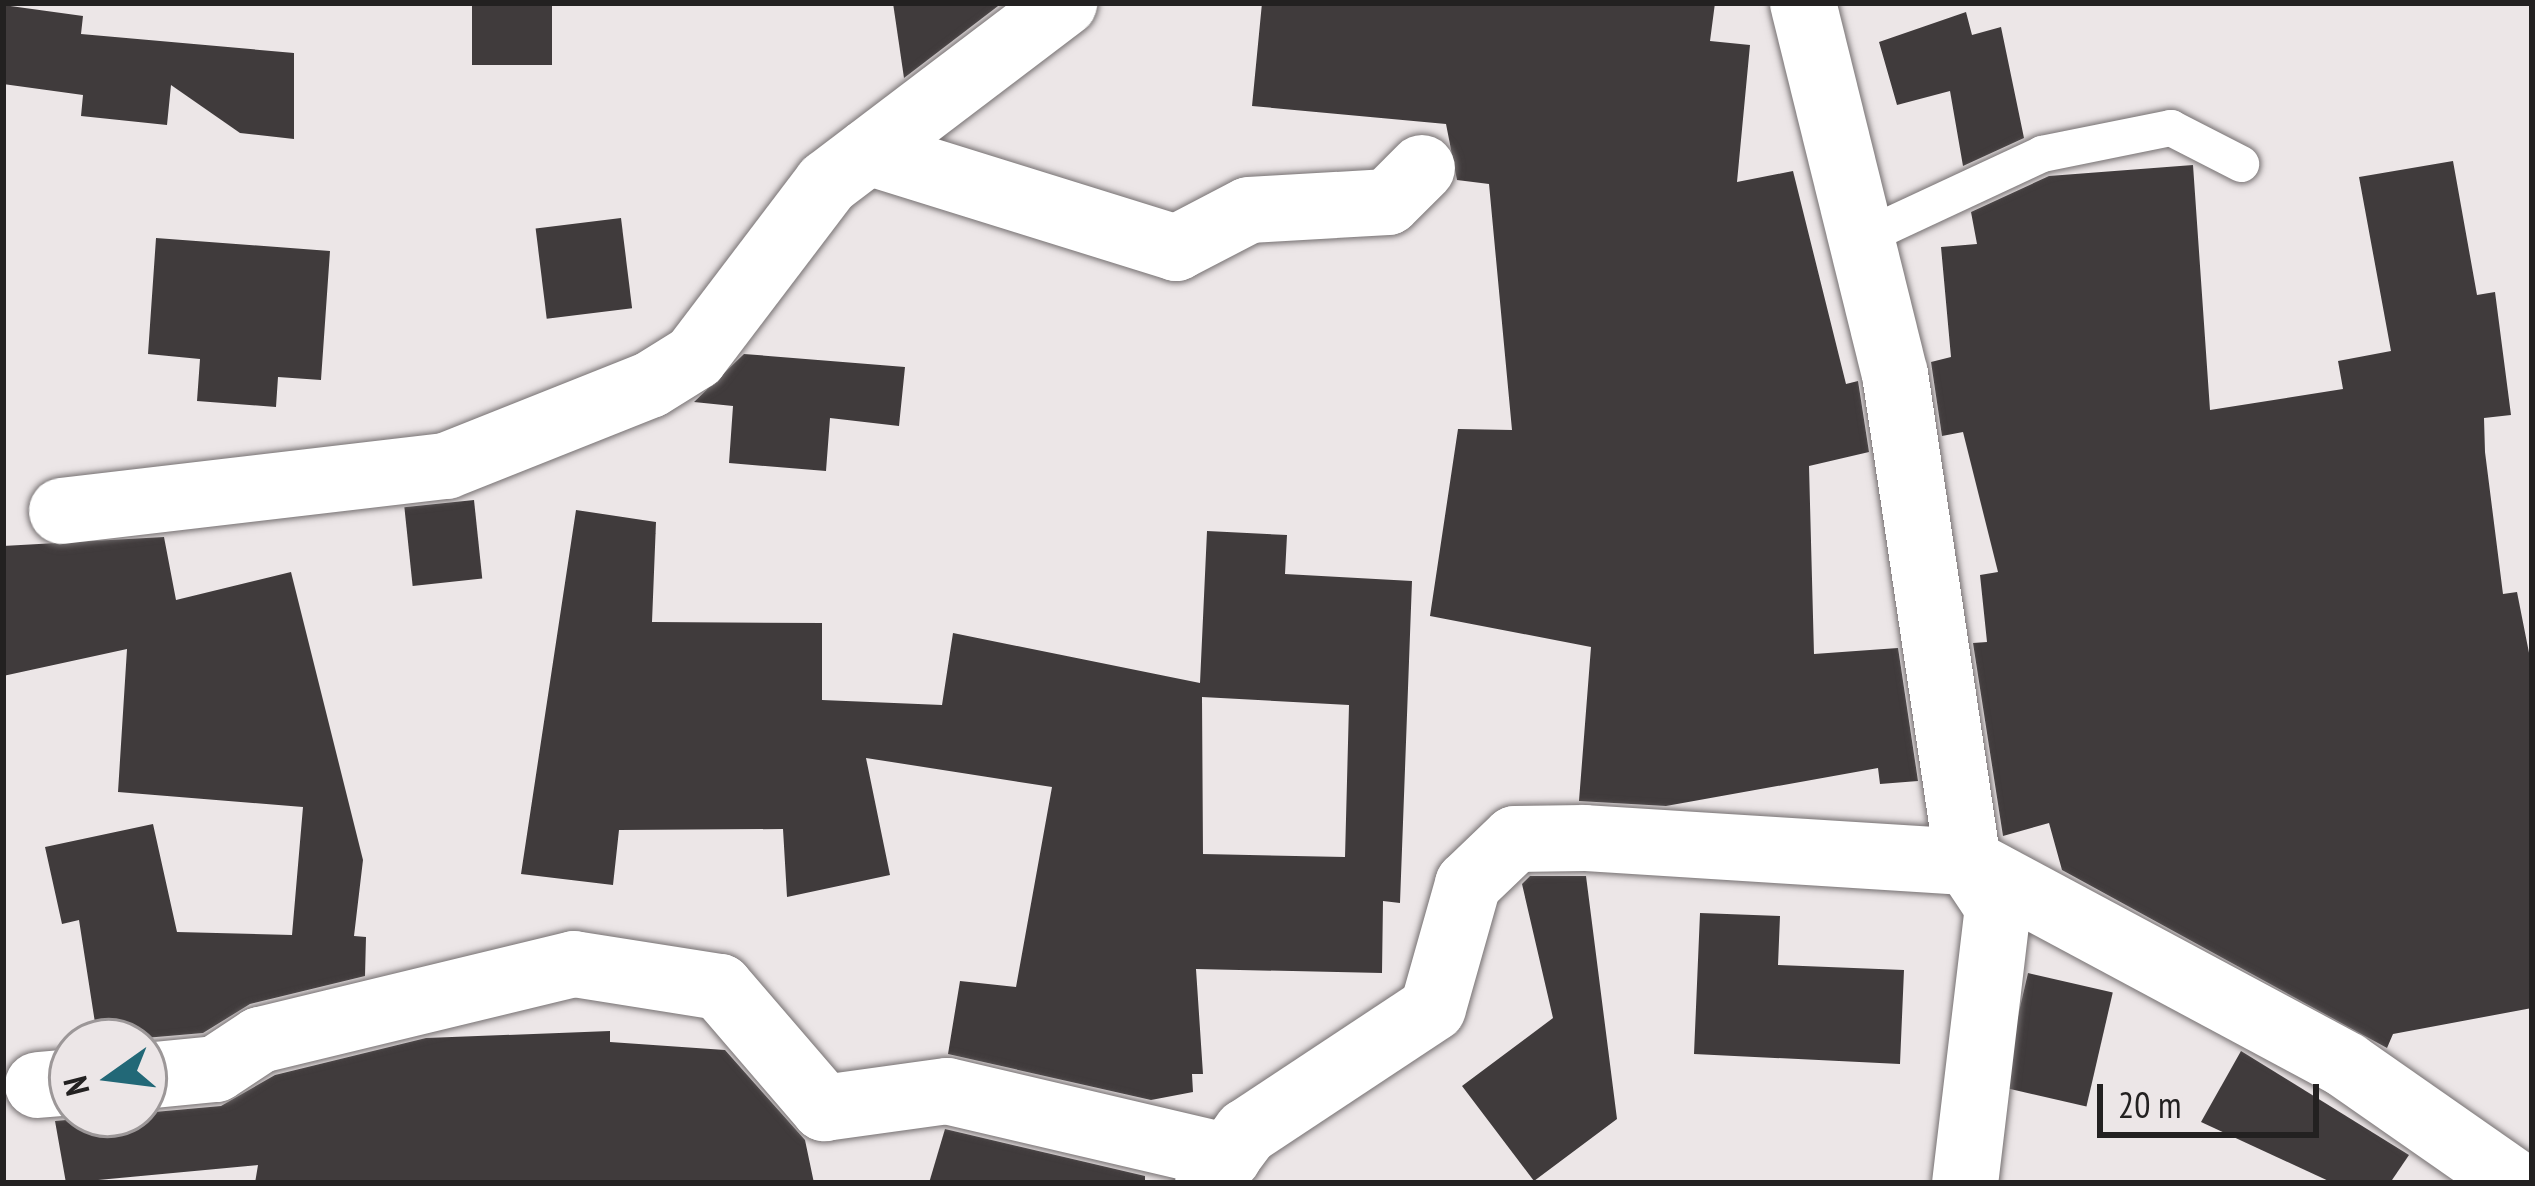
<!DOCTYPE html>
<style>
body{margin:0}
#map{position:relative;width:2535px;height:1186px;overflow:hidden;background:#ece6e7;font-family:"PT Sans Narrow",sans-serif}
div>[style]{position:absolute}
.building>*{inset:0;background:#403b3c;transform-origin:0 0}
.roads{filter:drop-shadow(0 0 3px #757071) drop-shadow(0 0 3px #757071)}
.lane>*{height:36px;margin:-18px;padding:0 18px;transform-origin:18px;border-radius:18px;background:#fff}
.street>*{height:66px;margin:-33px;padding:0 33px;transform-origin:33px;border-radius:33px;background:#fff}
span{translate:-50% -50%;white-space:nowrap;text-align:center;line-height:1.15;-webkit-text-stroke:12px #ece6e7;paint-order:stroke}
.frame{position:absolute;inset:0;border:6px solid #232121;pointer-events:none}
.north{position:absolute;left:48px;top:1018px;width:120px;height:120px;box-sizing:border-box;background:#ece6e7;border:3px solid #9c9798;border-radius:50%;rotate:256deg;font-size:33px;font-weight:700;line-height:48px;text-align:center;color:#232121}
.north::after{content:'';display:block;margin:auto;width:42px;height:54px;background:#226877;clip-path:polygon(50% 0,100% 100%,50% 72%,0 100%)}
.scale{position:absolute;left:2097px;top:1084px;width:222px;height:54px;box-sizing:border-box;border:6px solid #232121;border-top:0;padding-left:15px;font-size:36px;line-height:42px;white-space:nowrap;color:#232121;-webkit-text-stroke:9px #ece6e7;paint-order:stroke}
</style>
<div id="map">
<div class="building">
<i style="left:472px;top:3px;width:80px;height:62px"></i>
<i style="clip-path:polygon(893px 3px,1002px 3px,904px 78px)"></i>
<i style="clip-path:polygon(1262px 3px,1715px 3px,1710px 41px,1750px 45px,1737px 182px,1793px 171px,1846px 384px,1858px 381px,1869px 452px,1809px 466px,1814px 654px,1898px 648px,1918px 781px,1880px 784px,1878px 768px,1666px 806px,1579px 801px,1591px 647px,1430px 616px,1458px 429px,1512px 430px,1489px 184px,1457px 180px,1446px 124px,1252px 106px)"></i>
<i style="clip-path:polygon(3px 5px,83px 16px,81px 34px,294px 53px,294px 139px,240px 133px,171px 85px,167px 125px,81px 116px,83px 95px,3px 84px)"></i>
<i style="clip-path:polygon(1966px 12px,1972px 35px,2001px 27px,2024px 138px,1963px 166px,1950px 91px,1897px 105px,1879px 42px)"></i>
<i style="clip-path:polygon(2453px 161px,2477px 295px,2495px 292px,2511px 415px,2484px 418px,2485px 452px,2503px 594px,2517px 592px,2532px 668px,2532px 1008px,2393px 1034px,2387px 1048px,2062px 870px,2049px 823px,2003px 836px,1973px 643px,1987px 642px,1980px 575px,1998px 572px,1963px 432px,1942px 436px,1931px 362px,1951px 357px,1941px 247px,1977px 244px,1971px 212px,2049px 176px,2193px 165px,2210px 410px,2343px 389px,2338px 361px,2391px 351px,2359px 177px)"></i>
<i style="left:621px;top:218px;width:91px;height:86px;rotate:83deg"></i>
<i style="clip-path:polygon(156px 238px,330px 251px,321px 380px,278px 377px,276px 407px,197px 401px,200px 359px,148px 354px)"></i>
<i style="clip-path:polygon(744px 354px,905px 367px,899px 426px,830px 418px,826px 471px,729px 463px,733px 406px,694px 402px)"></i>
<i style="left:474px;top:500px;width:79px;height:70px;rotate:84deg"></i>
<i style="clip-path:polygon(evenodd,576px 510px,656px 522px,652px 622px,822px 623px,822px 700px,942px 705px,953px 633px,1200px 683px,1207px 531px,1287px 535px,1285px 574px,1412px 581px,1400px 903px,1383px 901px,1382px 973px,1196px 969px,1203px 1074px,1192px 1074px,1193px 1092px,1151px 1100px,948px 1054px,960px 981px,1016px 987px,1052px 787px,866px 758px,890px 875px,787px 897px,783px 829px,619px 830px,613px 885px,521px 874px,576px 510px,1202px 697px,1349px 705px,1345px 857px,1203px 854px,1202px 697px)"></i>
<i style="clip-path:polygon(164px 537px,176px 600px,291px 572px,363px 860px,354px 936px,366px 937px,365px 976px,250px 1004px,203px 1033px,98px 1042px,79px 920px,62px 924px,45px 847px,153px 824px,177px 932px,292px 935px,303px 807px,118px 792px,127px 649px,3px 676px,3px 546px)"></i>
<i style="clip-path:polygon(1530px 876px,1586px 876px,1617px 1119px,1534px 1181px,1462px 1086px,1553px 1018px,1522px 884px)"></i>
<i style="clip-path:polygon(1700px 913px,1780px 916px,1778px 965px,1904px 970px,1900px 1064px,1694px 1054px)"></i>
<i style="left:2028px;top:973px;width:87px;height:117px;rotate:13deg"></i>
<i style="clip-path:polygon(610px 1031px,610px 1042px,725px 1050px,805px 1140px,814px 1183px,255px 1183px,258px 1165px,66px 1183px,55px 1121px,221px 1106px,275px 1075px,426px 1038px)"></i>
<i style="clip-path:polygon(2241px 1051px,2409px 1155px,2390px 1183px,2333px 1183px,2201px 1122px)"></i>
<i style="clip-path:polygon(945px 1129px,1145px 1176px,1145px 1183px,929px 1183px)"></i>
</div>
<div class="roads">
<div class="lane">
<i style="left:1860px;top:239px;width:201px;rotate:-25deg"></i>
<i style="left:2042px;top:154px;width:132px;rotate:-11.4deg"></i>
<i style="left:2171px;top:128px;width:79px;rotate:27.2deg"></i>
</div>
<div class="street">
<i style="left:1803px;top:3px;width:382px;rotate:76.1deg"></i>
<i style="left:1895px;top:374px;width:493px;rotate:81.5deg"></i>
<i style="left:1968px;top:862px;width:54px;rotate:56.3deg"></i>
<i style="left:1998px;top:907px;width:278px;rotate:96.8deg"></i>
<i style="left:868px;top:152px;width:323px;rotate:17.3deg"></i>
<i style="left:1176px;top:248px;width:82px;rotate:-27.5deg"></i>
<i style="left:1249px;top:210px;width:139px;rotate:-3.3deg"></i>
<i style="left:1388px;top:202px;width:48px;rotate:-45deg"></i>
<i style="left:62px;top:511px;width:387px;rotate:-6.7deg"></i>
<i style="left:446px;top:466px;width:219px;rotate:-21.7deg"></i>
<i style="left:650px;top:385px;width:53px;rotate:-31.9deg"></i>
<i style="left:695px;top:357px;width:218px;rotate:-52.8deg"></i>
<i style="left:827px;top:183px;width:298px;rotate:-37.2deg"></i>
<i style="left:144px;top:1076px;width:72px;rotate:-5.6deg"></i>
<i style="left:216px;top:1069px;width:53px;rotate:-33.4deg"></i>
<i style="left:260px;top:1040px;width:323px;rotate:-13.6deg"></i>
<i style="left:574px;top:964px;width:148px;rotate:9deg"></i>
<i style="left:720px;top:987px;width:160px;rotate:49.3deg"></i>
<i style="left:824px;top:1108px;width:124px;rotate:-7.9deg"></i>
<i style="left:947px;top:1091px;width:289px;rotate:13.2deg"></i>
<i style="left:38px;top:1085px;width:34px;rotate:-5deg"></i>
<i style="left:1208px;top:1183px;width:64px;rotate:-53.3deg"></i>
<i style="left:1246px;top:1132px;width:224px;rotate:-33.5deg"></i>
<i style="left:1433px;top:1008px;width:129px;rotate:-74.2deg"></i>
<i style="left:1468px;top:884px;width:65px;rotate:-43.8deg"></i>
<i style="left:1515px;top:839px;width:69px;rotate:-0.8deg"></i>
<i style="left:1584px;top:838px;width:385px;rotate:3.6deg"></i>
<i style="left:1968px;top:862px;width:429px;rotate:28.2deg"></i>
<i style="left:2346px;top:1065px;width:206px;rotate:34.9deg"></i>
</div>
</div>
<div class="frame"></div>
<div class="north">N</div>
<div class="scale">20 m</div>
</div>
